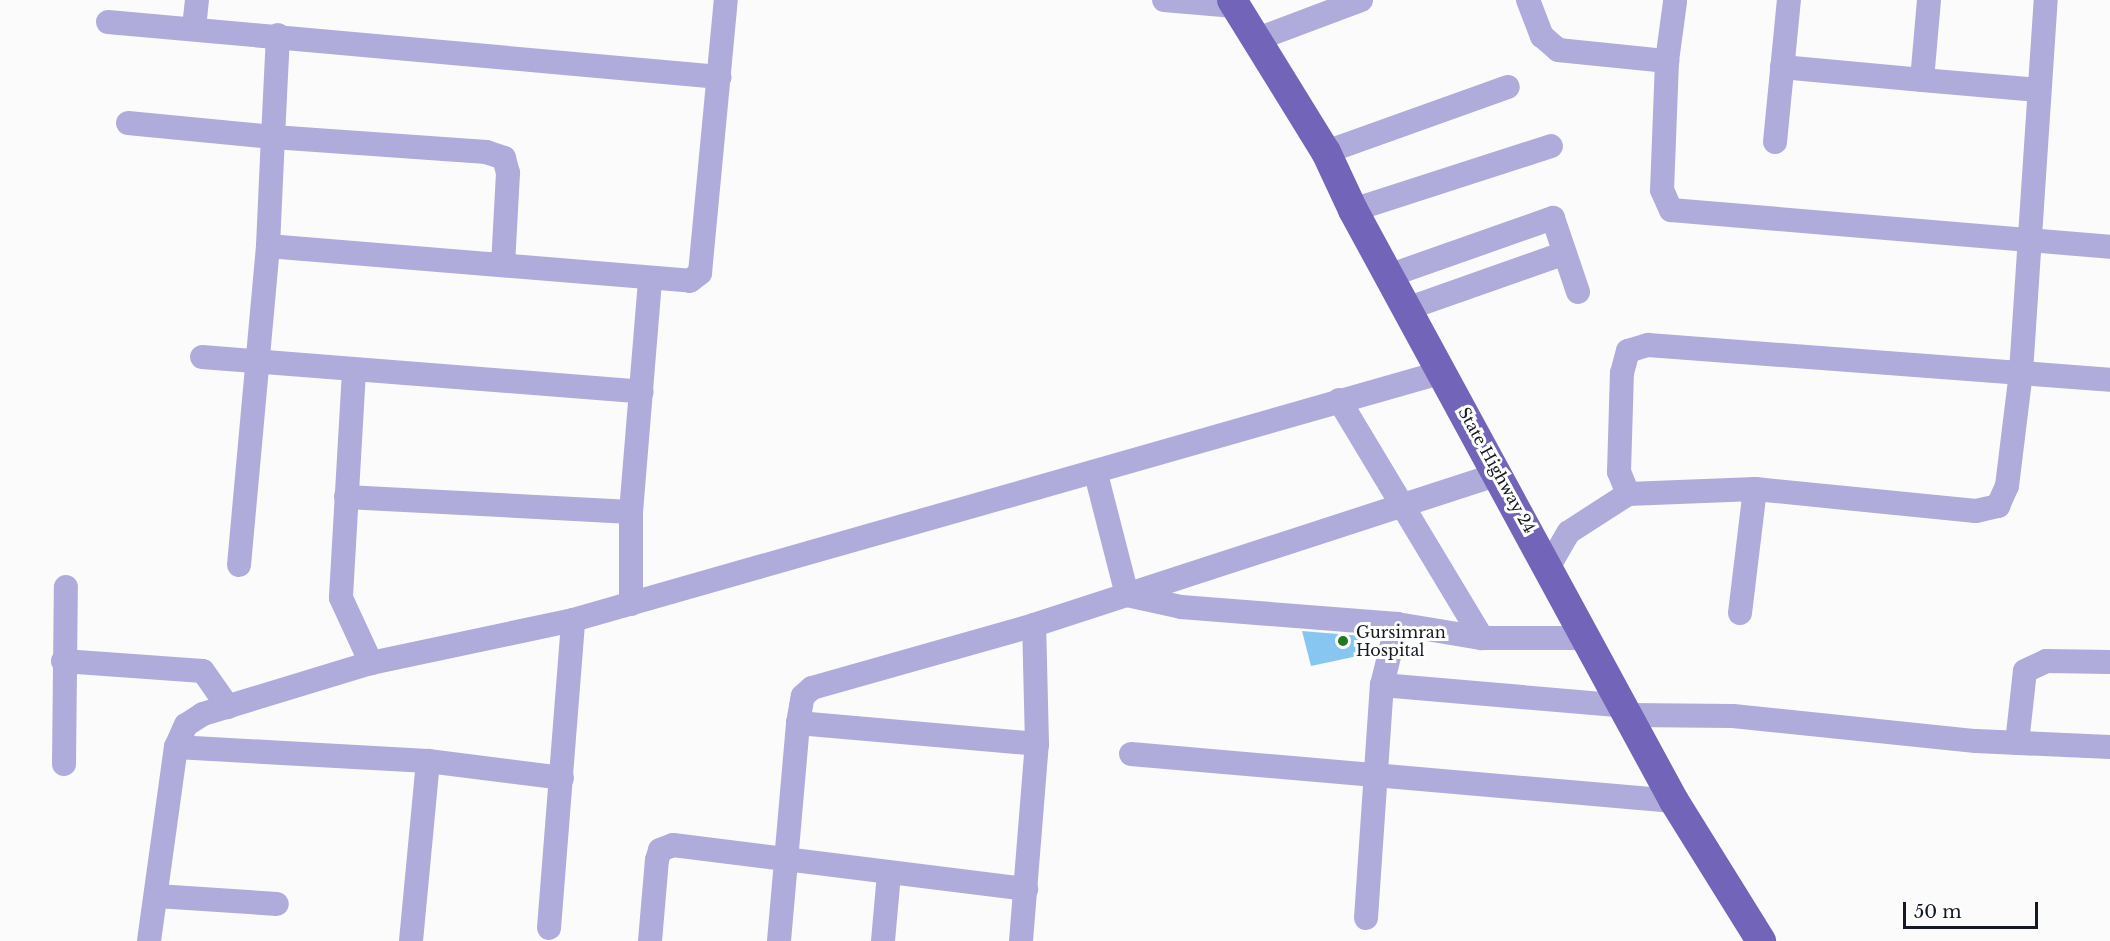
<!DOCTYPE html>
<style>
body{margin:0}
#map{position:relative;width:2110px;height:941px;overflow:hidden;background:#fbfbfb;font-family:"Libre Baskerville",serif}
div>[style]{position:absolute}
.building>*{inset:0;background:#88c6f2}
.minor>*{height:24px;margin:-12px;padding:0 12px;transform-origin:12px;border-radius:12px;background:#afabda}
.major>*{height:30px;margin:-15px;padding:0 15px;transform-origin:15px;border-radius:15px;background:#7265b9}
.dots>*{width:16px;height:16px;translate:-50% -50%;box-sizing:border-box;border:3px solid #fff;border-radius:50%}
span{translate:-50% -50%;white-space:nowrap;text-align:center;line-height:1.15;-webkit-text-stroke:6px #fff;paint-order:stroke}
.street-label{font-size:16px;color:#141922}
.poi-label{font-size:16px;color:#141922}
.left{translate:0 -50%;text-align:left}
.scale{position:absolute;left:1903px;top:902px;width:135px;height:27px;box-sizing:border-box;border:3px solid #141922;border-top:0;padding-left:8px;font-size:18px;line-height:21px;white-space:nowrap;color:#141922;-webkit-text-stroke:4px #fff;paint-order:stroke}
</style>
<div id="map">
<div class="building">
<i style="clip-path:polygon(1302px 631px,1362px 636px,1367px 654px,1311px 666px)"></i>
</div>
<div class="minor">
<i style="left:1164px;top:0;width:71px;rotate:4.8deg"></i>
<i style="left:1528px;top:0;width:39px;rotate:69deg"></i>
<i style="left:1542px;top:36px;width:21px;rotate:41deg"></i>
<i style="left:1558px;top:50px;width:110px;rotate:5.8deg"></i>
<i style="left:1667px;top:61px;width:129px;rotate:92.2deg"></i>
<i style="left:1662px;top:190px;width:22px;rotate:66deg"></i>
<i style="left:1671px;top:210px;width:441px;rotate:4.8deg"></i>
<i style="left:108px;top:22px;width:614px;rotate:5.14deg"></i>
<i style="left:194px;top:28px;width:28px;rotate:-84deg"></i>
<i style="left:1260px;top:38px;width:108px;rotate:-20.6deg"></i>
<i style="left:1667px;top:61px;width:60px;rotate:-82.3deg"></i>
<i style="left:1782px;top:67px;width:141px;rotate:5.3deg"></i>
<i style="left:1922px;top:80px;width:80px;rotate:-85deg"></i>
<i style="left:1922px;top:80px;width:116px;rotate:4.9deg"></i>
<i style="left:128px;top:123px;width:146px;rotate:5.5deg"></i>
<i style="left:273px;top:137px;width:102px;rotate:-87.2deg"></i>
<i style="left:1775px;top:142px;width:143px;rotate:-84.4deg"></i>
<i style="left:1326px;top:152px;width:193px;rotate:-19.7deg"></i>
<i style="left:1353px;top:210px;width:208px;rotate:-17.9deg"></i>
<i style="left:268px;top:246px;width:109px;rotate:-87.4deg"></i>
<i style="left:273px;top:137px;width:214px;rotate:4deg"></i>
<i style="left:486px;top:152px;width:19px;rotate:18deg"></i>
<i style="left:504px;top:158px;width:16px;rotate:75deg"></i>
<i style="left:508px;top:173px;width:91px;rotate:93.1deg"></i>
<i style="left:1388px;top:276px;width:175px;rotate:-19.4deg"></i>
<i style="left:1553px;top:218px;width:78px;rotate:71.3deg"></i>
<i style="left:1409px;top:308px;width:165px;rotate:-19.4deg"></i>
<i style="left:202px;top:357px;width:441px;rotate:4.5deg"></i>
<i style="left:354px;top:371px;width:227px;rotate:93.3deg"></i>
<i style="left:341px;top:598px;width:72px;rotate:65.2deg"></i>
<i style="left:1339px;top:400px;width:278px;rotate:59deg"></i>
<i style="left:1096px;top:474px;width:125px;rotate:75.6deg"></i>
<i style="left:1127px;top:595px;width:55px;rotate:12.5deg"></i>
<i style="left:1181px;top:607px;width:217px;rotate:4.5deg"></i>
<i style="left:1397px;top:624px;width:86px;rotate:9.4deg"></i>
<i style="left:1482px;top:638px;width:106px"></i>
<i style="left:1628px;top:494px;width:24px;rotate:-112deg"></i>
<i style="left:1619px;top:472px;width:99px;rotate:-88.3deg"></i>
<i style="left:1622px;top:373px;width:23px;rotate:-75deg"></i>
<i style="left:1628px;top:351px;width:21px;rotate:-17deg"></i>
<i style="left:1648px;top:345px;width:463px;rotate:4.3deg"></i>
<i style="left:346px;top:497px;width:285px;rotate:3deg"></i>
<i style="left:239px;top:565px;width:320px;rotate:-84.8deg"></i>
<i style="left:268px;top:246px;width:423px;rotate:4.7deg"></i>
<i style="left:690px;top:281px;width:13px;rotate:-39deg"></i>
<i style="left:700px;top:273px;width:274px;rotate:-84.6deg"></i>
<i style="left:1549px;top:566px;width:39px;rotate:-60deg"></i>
<i style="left:1569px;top:532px;width:70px;rotate:-32.8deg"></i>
<i style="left:1628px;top:494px;width:127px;rotate:-2.3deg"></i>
<i style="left:1755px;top:489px;width:222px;rotate:5.7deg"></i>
<i style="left:1976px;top:511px;width:23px;rotate:-13deg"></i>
<i style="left:1998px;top:506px;width:22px;rotate:-66deg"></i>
<i style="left:2007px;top:486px;width:115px;rotate:-83deg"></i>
<i style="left:2021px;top:372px;width:373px;rotate:-86.2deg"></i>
<i style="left:631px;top:604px;width:92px;rotate:-90deg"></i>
<i style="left:631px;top:512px;width:234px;rotate:-85.3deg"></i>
<i style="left:1740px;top:613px;width:125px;rotate:-83.1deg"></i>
<i style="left:63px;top:661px;width:140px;rotate:4.1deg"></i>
<i style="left:203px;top:671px;width:44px;rotate:55.2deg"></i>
<i style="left:1382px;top:685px;width:244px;rotate:4.9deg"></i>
<i style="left:1629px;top:715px;width:104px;rotate:0.6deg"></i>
<i style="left:1733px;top:716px;width:244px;rotate:5.9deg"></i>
<i style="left:1976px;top:741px;width:134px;rotate:2.6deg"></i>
<i style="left:798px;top:723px;width:240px;rotate:5deg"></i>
<i style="left:2017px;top:743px;width:72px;rotate:-83.7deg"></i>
<i style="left:2025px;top:671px;width:23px;rotate:-25deg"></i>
<i style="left:2046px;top:661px;width:64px;rotate:0.9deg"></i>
<i style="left:176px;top:747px;width:252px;rotate:3.2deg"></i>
<i style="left:428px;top:761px;width:135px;rotate:7.2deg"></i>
<i style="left:1131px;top:754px;width:545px;rotate:4.95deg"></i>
<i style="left:64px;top:764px;width:177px;rotate:-89.4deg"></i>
<i style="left:157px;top:896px;width:120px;rotate:3.8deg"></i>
<i style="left:1366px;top:918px;width:234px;rotate:-86.1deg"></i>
<i style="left:1382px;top:685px;width:63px;rotate:-76.2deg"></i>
<i style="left:549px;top:928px;width:309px;rotate:-85.5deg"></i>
<i style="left:149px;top:941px;width:196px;rotate:-82.1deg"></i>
<i style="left:176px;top:747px;width:24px;rotate:-66deg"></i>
<i style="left:186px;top:725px;width:20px;rotate:-33deg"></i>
<i style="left:203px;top:714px;width:176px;rotate:-16.9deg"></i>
<i style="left:371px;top:663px;width:207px;rotate:-12deg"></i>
<i style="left:573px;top:620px;width:905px;rotate:-15.91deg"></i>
<i style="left:411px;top:941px;width:181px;rotate:-84.6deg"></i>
<i style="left:650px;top:941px;width:81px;rotate:-85.1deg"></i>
<i style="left:657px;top:860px;width:10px;rotate:-73deg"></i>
<i style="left:660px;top:850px;width:14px;rotate:-21deg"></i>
<i style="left:673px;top:845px;width:356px;rotate:7.1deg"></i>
<i style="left:779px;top:941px;width:219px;rotate:-85deg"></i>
<i style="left:798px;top:723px;width:27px;rotate:-80deg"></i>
<i style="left:803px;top:696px;width:12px;rotate:-42deg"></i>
<i style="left:812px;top:688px;width:231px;rotate:-15.8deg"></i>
<i style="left:1034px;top:625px;width:489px;rotate:-18deg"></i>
<i style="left:883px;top:941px;width:67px;rotate:-84.9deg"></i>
<i style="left:1021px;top:941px;width:198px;rotate:-85.4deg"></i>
<i style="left:1037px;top:744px;width:119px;rotate:-91.4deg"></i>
</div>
<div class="major">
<i style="left:1232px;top:0;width:179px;rotate:58.3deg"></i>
<i style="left:1326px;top:152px;width:64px;rotate:65deg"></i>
<i style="left:1353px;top:210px;width:673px;rotate:61.49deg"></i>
<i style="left:1674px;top:801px;width:165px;rotate:58.1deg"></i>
</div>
<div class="dots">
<i style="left:1343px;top:641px;background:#257620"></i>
</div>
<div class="street-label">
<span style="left:1497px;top:470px;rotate:61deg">State Highway 24</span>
</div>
<div class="poi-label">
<span class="left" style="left:1356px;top:641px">Gursimran<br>Hospital</span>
</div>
<div class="scale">50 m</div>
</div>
